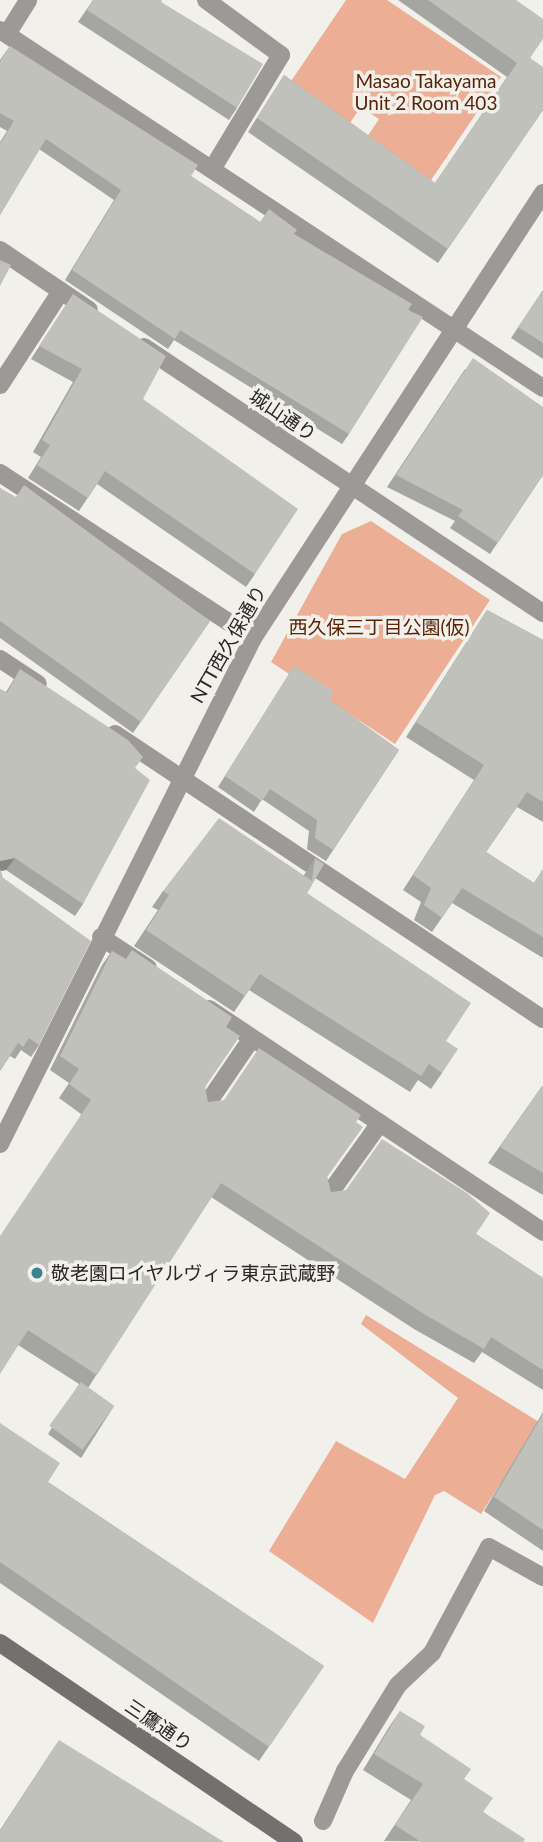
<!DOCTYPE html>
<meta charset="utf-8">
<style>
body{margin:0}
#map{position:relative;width:543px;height:1842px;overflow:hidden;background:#f2f0ea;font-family:Lato,"Noto Sans JP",sans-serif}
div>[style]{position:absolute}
.green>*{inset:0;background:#ecaf95}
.lane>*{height:18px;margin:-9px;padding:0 9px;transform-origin:9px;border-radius:9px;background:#9c9997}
.street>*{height:18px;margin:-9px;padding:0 9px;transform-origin:9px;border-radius:9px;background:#9c9997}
.secondary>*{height:18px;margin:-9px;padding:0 9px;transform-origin:9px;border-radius:9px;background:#73706d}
.wall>*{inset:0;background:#a5a6a1}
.shaded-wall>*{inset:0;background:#868783}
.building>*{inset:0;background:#c0c1bb;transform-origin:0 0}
.dots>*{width:19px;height:19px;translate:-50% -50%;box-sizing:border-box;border:4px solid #f2f0ea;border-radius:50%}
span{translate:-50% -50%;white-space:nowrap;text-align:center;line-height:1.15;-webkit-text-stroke:7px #f2f0ea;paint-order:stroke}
.park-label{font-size:19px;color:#5b2408}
.street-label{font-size:19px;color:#292826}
.poi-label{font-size:19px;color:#292826}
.left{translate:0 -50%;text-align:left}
</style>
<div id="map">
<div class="green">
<i style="clip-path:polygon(346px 0,387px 0,501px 77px,425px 189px,361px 146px,379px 119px,361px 107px,345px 130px,285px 90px)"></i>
<i style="clip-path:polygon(371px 521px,490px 600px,395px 744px,271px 662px,342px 534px)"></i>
<i style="clip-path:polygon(366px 1315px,539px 1422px,481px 1514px,444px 1491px,435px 1495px,373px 1623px,269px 1551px,336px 1441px,405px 1479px,458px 1398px,361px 1324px)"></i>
</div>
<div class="lane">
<i style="left:206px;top:0;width:93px;rotate:36.3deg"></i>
<i style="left:281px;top:55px;width:130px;rotate:121.1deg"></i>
<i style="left:0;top:385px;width:112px;rotate:-57deg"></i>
<i style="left:0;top:473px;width:302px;rotate:33.1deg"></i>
<i style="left:323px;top:1821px;width:55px;rotate:-66.3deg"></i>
<i style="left:345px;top:1771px;width:101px;rotate:-58.4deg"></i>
<i style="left:398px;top:1685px;width:47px;rotate:-43.3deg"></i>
<i style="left:432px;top:1653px;width:120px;rotate:-61.7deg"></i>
<i style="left:489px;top:1547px;width:62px;rotate:29.1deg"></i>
</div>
<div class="street">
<i style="left:0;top:30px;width:650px;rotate:33.4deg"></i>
<i style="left:9px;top:31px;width:36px;rotate:-58deg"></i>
<i style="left:0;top:250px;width:107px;rotate:34deg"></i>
<i style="left:144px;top:347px;width:480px;rotate:33.7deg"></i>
<i style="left:0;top:659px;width:45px;rotate:33.3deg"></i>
<i style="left:115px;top:734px;width:514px;rotate:33.66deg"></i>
<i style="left:101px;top:937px;width:56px;rotate:33.4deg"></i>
<i style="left:209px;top:1009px;width:402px;rotate:33.7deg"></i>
<i style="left:205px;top:1107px;width:83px;rotate:-55.7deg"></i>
<i style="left:0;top:1144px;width:566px;rotate:-63.43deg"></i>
<i style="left:253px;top:638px;width:531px;rotate:-56.91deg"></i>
<i style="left:327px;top:1197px;width:91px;rotate:-54.4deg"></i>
</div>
<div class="secondary">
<i style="left:0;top:1643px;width:355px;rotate:34.1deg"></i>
</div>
<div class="wall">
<i style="clip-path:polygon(93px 0,161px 2px,237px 108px,229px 120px,78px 22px)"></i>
<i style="clip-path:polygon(398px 0,516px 0,543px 110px,438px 263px,248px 132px,284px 75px,435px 183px,507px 77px)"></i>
<i style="clip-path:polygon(10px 46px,191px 176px,260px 222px,294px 234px,349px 434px,342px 444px,174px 340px,168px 349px,65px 280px,114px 200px,39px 149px,0 215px,0 142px,7px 131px,0 127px,0 60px)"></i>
<i style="clip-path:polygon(543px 290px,543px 359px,511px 338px)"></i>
<i style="clip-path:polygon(73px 294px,143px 399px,255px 574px,246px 587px,97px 484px,79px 511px,28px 478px,41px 457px,33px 452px,73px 382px,31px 359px)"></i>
<i style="clip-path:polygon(465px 369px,543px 475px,490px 554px,450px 528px,455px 521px,387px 487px)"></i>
<i style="clip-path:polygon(0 488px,210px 621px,133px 733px,0 638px)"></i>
<i style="clip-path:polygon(487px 610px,543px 640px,543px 822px,517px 807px,486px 852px,534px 883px,543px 869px,543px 958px,452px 903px,432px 932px,414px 920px,421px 902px,403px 890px,474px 780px,406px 737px)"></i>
<i style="clip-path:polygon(294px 666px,329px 699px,399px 750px,326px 861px,307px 849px,309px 831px,262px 799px,254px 812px,218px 787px)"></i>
<i style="clip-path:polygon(20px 669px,135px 768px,83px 904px,75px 916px,6px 870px,1px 871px,39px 1045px,31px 1057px,21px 1050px,15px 1059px,10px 1056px,0 1071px,0 689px,6px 692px)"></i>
<i style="clip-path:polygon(315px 858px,324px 864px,307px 893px,446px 1041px,442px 1073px,431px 1089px,418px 1080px,410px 1092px,249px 990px,234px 1012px,134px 946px,158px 910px,152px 907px,163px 891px,304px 875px)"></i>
<i style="clip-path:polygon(112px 951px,226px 1027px,205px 1087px,208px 1102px,356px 1122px,327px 1177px,331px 1192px,476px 1234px,543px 1278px,543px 1390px,482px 1352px,474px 1363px,414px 1329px,211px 1197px,88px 1388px,114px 1406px,81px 1458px,48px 1434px,79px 1384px,18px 1345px,81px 1114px,59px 1098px,69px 1083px,50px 1070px,102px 965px)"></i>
<i style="clip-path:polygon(542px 1086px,543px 1086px,543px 1195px,488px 1163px)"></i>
<i style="clip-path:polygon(543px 1412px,543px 1551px,484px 1511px)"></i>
<i style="clip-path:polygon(0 1423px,48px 1482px,324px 1666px,259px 1761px,0 1583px)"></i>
<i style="clip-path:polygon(400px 1711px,420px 1735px,464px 1779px,483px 1812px,523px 1842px,384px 1841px,411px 1800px,363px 1770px,389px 1727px)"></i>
<i style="clip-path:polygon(59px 1740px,0 1842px,0 1830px)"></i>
</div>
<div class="shaded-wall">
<i style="clip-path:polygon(15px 858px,6px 870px,0 871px,0 861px)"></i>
</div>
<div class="building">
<i style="clip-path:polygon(93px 0,162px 0,161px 2px,263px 64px,237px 108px,87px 10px)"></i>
<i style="clip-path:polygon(428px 0,516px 0,543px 19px,543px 39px,530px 58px,543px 67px,543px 110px,448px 249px,257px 118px,284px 75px,435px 183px,517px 63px)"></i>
<i style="clip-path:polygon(10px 46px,198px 165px,191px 176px,260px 222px,269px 209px,297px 230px,294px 234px,412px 304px,408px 310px,423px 317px,349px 434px,180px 330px,175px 339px,72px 270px,121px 190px,46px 139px,0 215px,0 144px,14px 121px,0 113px,0 62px)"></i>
<i style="clip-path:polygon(0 260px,11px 265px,0 286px)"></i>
<i style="clip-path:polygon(543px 291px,543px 343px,518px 327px)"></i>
<i style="clip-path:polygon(73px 294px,166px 356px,143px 399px,298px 509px,255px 574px,105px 471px,88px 498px,37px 465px,50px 445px,42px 440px,82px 369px,39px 346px)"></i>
<i style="clip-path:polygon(473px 358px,543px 407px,543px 475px,498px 543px,458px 516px,463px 510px,396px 475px)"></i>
<i style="clip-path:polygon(24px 485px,210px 621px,141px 722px,0 621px,0 488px,16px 497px)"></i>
<i style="clip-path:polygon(487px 610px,543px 640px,543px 802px,527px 792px,486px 852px,534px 883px,543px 870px,543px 937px,462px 888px,442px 918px,424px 905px,431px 888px,413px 875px,484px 765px,416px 722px)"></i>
<i style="clip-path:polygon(294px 666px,334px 691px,329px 699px,399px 750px,333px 850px,315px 838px,317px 820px,270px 789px,262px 801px,225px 776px)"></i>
<i style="clip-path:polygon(20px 669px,128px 740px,143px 757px,135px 768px,150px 780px,83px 904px,15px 858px,0 861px,0 689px,7px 693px)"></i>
<i style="clip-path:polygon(219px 818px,312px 881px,315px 858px,324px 864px,307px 893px,471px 1003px,446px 1041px,458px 1049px,442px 1073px,429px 1064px,421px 1076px,260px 974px,245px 996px,146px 930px,169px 895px,163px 891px)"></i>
<i style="clip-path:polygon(0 868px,2px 877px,91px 941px,39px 1045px,29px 1038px,23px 1047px,18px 1043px,0 1071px)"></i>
<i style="clip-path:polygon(132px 950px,232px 1017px,226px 1027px,240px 1036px,205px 1087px,208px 1102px,224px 1100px,259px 1048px,361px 1115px,356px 1122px,363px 1127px,327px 1177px,331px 1192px,346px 1190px,382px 1139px,467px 1193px,490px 1213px,476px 1234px,543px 1278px,543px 1370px,491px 1337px,484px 1349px,424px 1314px,221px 1183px,97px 1375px,28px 1330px,0 1374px,0 1236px,91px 1100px,69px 1084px,79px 1069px,60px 1056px,112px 951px,126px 959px)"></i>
<i style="clip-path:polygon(542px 1086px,543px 1086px,543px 1173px,500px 1147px)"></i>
<i style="left:81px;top:1382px;width:41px;height:54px;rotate:36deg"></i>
<i style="clip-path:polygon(543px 1414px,543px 1530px,494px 1497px)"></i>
<i style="clip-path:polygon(0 1423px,60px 1463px,48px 1482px,324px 1666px,269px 1747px,0 1562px)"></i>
<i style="clip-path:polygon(400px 1711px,425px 1726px,420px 1735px,471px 1769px,464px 1779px,493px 1798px,483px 1812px,525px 1839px,523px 1842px,421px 1842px,395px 1825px,423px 1784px,374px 1754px)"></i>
<i style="clip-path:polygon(59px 1740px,224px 1842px,0 1842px,0 1831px)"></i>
</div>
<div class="dots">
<i style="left:37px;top:1273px;background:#3d828f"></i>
</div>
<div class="park-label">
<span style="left:426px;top:92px">Masao Takayama<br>Unit 2 Room 403</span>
<span style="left:379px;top:627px">西久保三丁目公園(仮)</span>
</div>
<div class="street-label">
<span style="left:283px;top:415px;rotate:34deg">城山通り</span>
<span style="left:228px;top:644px;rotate:-60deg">NTT西久保通り</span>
<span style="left:159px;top:1725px;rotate:34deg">三鷹通り</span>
</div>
<div class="poi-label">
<span class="left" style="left:51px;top:1273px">敬老園ロイヤルヴィラ東京武蔵野</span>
</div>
</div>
